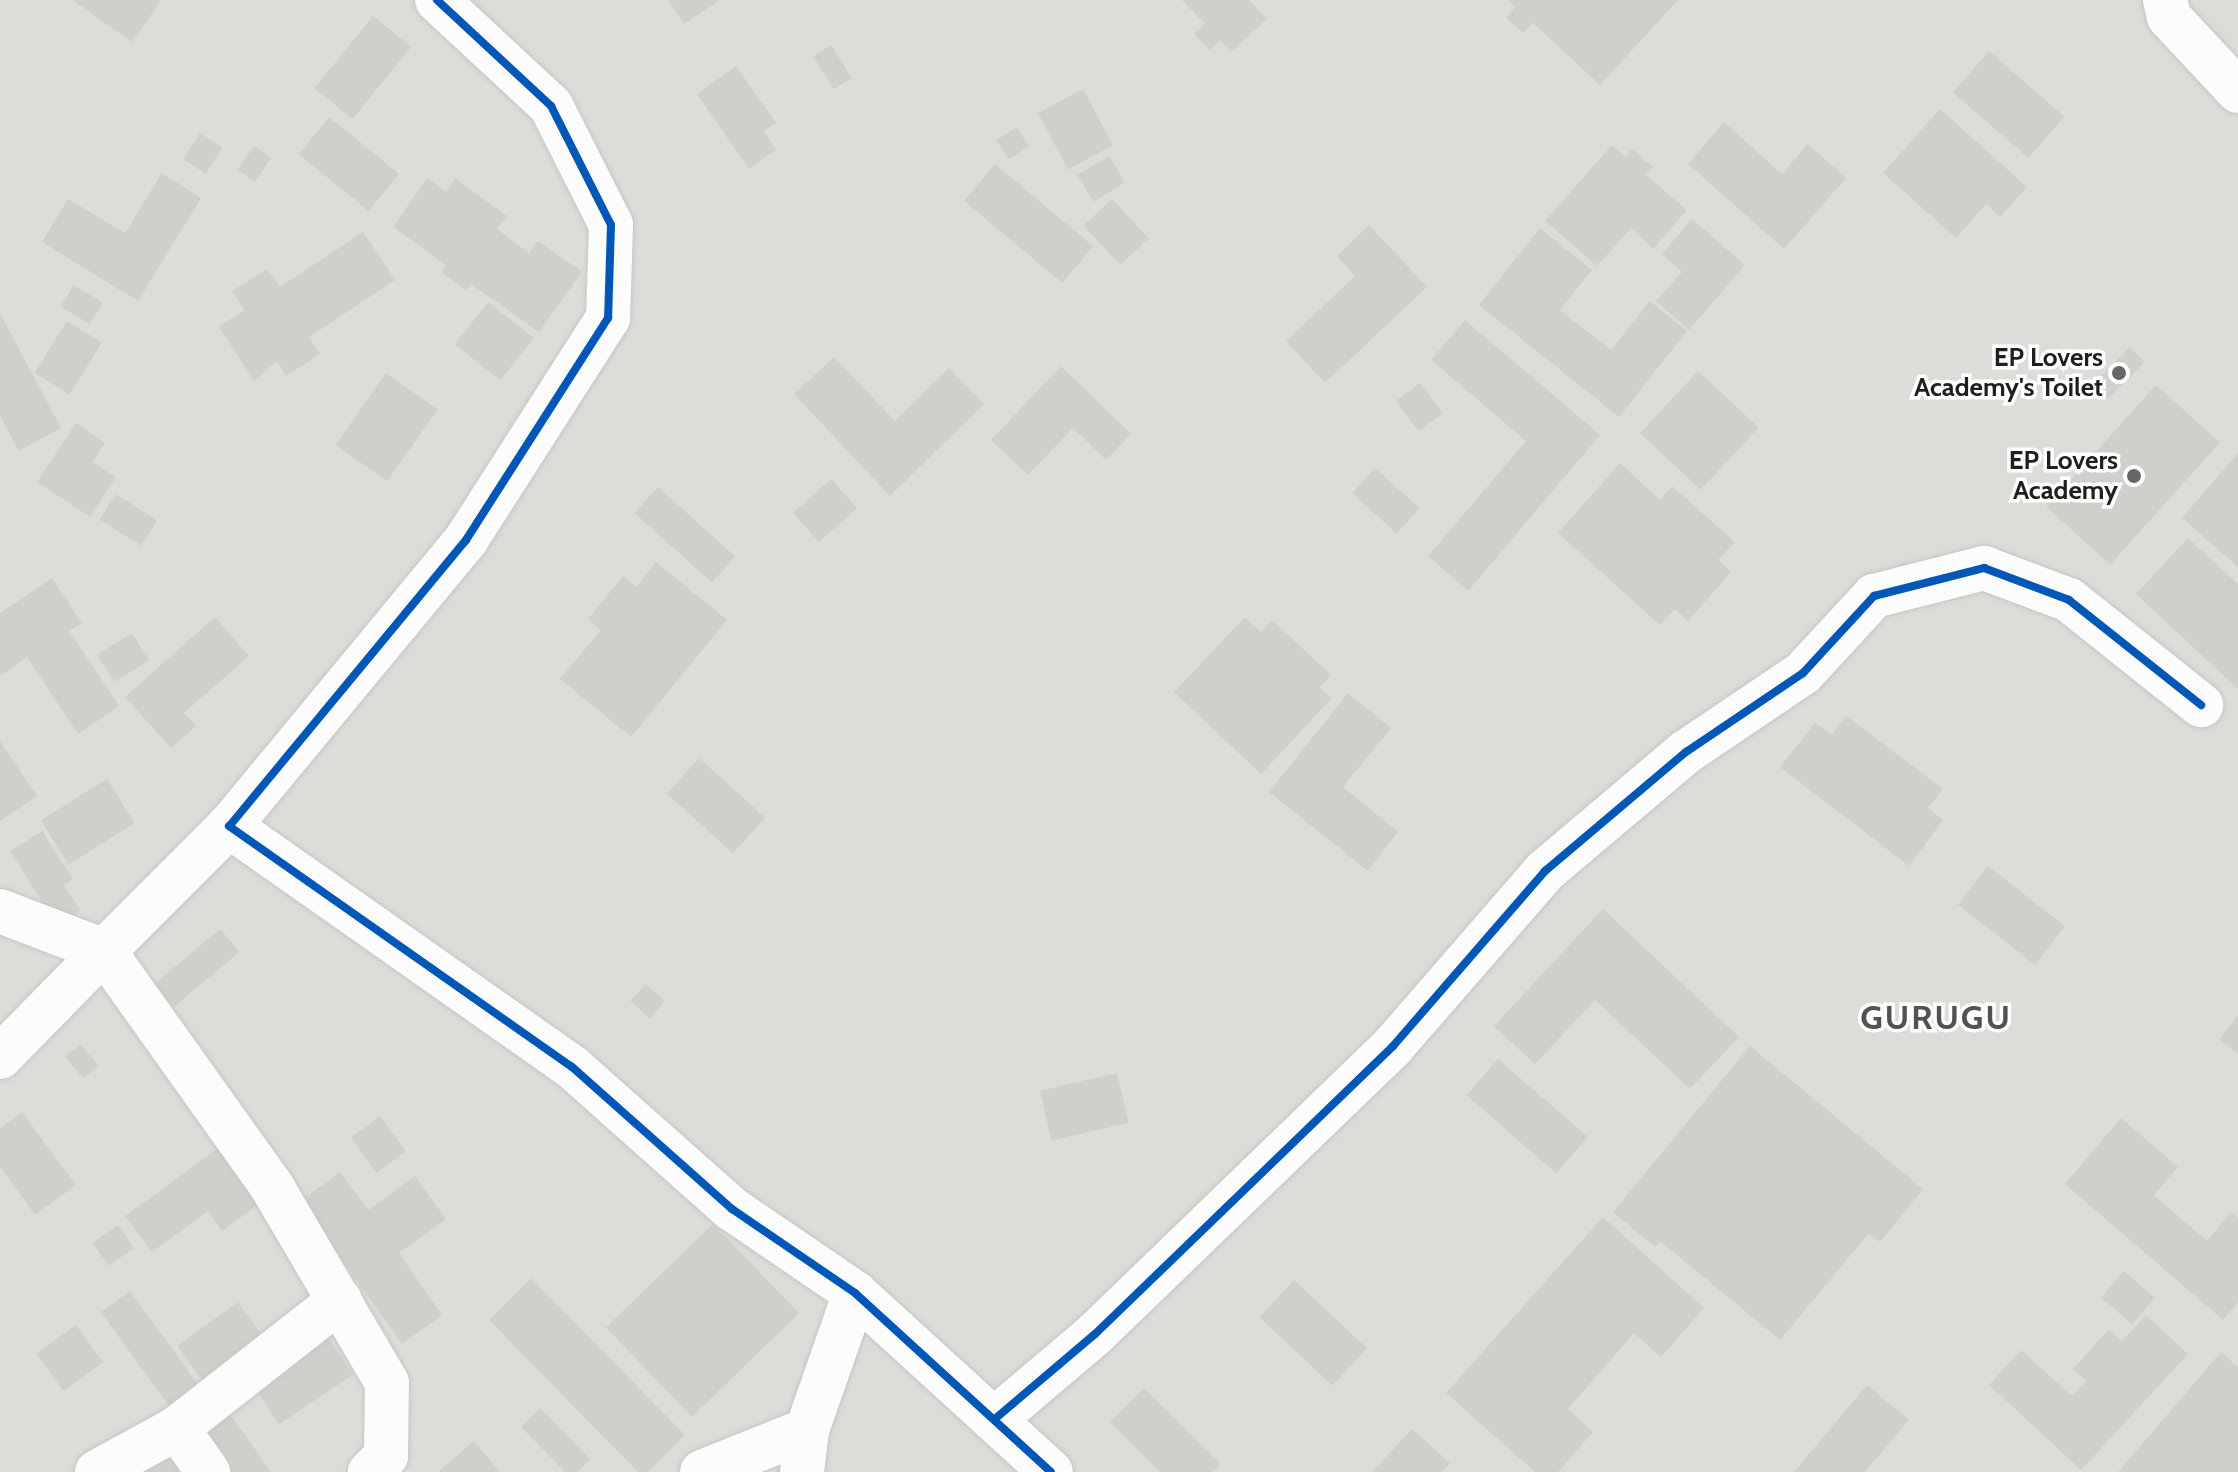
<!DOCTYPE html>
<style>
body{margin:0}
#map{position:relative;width:2238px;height:1472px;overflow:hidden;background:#eeede8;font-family:Cabin,sans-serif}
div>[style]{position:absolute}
.residential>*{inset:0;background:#dddcd9;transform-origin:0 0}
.building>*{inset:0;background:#d0cfcb;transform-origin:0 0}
.roads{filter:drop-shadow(0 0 2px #c6c6c4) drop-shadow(0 0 2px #c6c6c4)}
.minor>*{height:44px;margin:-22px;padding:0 22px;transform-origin:22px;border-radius:22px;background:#fcfcfc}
.cycleway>*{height:8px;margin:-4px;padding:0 4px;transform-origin:4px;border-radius:4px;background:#0057b8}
.dots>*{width:22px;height:22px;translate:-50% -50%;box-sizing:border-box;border:4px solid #fff;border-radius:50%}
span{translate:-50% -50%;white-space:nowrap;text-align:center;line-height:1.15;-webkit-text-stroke:7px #fff;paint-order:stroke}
.poi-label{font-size:26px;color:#1f1f1f;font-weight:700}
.right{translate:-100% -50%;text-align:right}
.district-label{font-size:34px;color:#525252;font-weight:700;letter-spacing:2px}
</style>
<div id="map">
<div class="residential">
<i style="left:0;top:0;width:2238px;height:1472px"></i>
</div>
<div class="building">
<i style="clip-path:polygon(72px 0,158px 0,160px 2px,132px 42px)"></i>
<i style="clip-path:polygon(668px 0,720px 0,684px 24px)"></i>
<i style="clip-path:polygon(1182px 0,1249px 0,1267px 19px,1231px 52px,1220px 40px,1210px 50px,1194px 34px,1205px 24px)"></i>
<i style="clip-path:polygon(1508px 0,1678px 0,1600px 85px,1533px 23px,1523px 33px,1506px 18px,1515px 7px)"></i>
<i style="left:373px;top:16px;width:49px;height:93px;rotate:39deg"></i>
<i style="left:831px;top:45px;width:39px;height:21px;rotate:58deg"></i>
<i style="left:1989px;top:51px;width:100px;height:55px;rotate:41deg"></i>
<i style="clip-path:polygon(736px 66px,776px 123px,764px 131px,776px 150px,749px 169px,697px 94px)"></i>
<i style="left:1083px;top:89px;width:64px;height:51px;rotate:62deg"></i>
<i style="clip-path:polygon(1940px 109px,2027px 187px,2000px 217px,1986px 204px,1956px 238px,1883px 173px)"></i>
<i style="left:329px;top:117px;width:90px;height:48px;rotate:39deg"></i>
<i style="clip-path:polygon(1724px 122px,1782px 174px,1808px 144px,1846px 178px,1784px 249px,1688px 164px)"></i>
<i style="left:1016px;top:127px;width:23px;height:24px;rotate:56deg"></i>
<i style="left:200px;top:133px;width:27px;height:31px;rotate:33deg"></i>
<i style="clip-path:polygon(1612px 145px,1626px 157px,1632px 149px,1653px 167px,1646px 175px,1687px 210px,1653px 249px,1631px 228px,1597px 266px,1545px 221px)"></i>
<i style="left:254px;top:146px;width:21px;height:29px;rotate:35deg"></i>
<i style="left:1109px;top:156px;width:31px;height:37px;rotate:59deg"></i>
<i style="left:995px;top:164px;width:128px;height:48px;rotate:40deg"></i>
<i style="clip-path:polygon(162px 173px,201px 198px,138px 301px,42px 242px,68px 199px,125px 233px)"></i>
<i style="clip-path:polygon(427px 178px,446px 192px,455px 178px,507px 216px,497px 229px,529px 253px,538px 241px,582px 272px,539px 332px,471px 284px,466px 290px,441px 272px,446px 265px,393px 227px)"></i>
<i style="left:1112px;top:199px;width:54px;height:39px;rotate:47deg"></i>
<i style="clip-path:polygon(1692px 219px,1745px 265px,1689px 330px,1656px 301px,1682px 272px,1662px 254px)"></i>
<i style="clip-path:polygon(1369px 225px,1427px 287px,1325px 383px,1286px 341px,1355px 276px,1337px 256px)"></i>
<i style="clip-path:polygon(1540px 228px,1592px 270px,1560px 310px,1611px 350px,1650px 301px,1687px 331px,1619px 417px,1479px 305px)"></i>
<i style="clip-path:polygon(363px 232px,395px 280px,309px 337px,320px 354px,286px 376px,277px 361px,254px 381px,219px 327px,244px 310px,232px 291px,267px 269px,280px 287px)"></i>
<i style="left:74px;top:285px;width:34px;height:25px;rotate:32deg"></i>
<i style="left:488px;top:302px;width:58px;height:54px;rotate:38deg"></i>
<i style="clip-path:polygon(0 313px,61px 428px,19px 451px,0 415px)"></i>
<i style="clip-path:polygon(1465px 320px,1600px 435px,1468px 591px,1428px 556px,1526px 441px,1431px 360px)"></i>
<i style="left:67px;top:321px;width:41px;height:61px;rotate:32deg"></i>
<i style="left:2130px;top:347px;width:21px;height:51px;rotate:45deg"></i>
<i style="clip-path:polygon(834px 357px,895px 421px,949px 368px,984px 404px,890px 496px,794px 394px)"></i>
<i style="clip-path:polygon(1061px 366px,1131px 434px,1106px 460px,1073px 428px,1028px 475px,991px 440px)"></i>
<i style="left:1698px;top:371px;width:83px;height:85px;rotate:43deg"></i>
<i style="left:386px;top:373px;width:63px;height:88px;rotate:35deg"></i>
<i style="left:1420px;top:383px;width:38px;height:30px;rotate:53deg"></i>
<i style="left:2156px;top:385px;width:86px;height:164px;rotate:42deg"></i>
<i style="clip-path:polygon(76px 423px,105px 443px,93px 462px,116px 477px,90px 517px,37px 482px)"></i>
<i style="clip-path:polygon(2238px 453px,2238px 567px,2182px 518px)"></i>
<i style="clip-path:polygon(1620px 463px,1660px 500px,1672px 486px,1735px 542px,1718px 560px,1731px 572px,1688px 621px,1675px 609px,1660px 625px,1558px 533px)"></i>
<i style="left:1375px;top:468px;width:60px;height:34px;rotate:42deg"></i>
<i style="left:831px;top:479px;width:39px;height:51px;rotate:48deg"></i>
<i style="left:658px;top:487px;width:104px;height:35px;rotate:42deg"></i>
<i style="left:116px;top:494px;width:49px;height:30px;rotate:33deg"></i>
<i style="clip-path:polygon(2188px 538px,2238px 584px,2238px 689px,2136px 594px)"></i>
<i style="clip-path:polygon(656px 562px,727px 620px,631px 737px,560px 679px,601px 630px,588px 619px,623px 576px,636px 587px)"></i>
<i style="clip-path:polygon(52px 578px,82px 623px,69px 631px,119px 706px,78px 734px,27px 657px,0 676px,0 613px)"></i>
<i style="clip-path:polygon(215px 617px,249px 656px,184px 713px,196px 726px,171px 748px,125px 697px)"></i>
<i style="clip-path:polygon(1245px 617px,1261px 632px,1272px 620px,1331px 675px,1320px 687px,1331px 699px,1261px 774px,1174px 692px)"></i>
<i style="left:132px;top:633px;width:32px;height:41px;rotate:58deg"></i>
<i style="clip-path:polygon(1348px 693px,1391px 728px,1343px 787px,1398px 832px,1368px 871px,1269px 792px)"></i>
<i style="clip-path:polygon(1846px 716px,1943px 789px,1928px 808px,1943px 820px,1909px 866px,1780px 767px,1815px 723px,1832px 735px)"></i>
<i style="clip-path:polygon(0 741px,37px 796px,0 821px)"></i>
<i style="left:699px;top:758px;width:89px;height:48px;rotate:42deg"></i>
<i style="left:107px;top:779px;width:52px;height:78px;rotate:58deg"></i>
<i style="clip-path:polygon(42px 831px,73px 879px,64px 885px,80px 910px,57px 925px,10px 851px)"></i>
<i style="left:1988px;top:866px;width:98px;height:49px;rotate:38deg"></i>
<i style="clip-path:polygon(1603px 909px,1739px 1037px,1690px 1089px,1595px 1000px,1535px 1064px,1494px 1026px)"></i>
<i style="left:220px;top:929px;width:30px;height:86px;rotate:50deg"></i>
<i style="left:645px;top:984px;width:26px;height:23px;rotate:40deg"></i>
<i style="clip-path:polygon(2238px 1015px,2238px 1054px,2219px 1040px)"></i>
<i style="left:80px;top:1044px;width:28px;height:20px;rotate:49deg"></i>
<i style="clip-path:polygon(1750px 1046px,1923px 1189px,1880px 1242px,1869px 1233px,1780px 1340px,1660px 1241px,1655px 1247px,1613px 1212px)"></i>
<i style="left:1498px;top:1059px;width:119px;height:48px;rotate:41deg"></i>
<i style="left:1117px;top:1073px;width:51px;height:79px;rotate:77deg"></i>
<i style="clip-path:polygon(22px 1112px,76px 1185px,35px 1215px,0 1166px,0 1128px)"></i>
<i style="left:380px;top:1116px;width:44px;height:36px;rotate:54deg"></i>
<i style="clip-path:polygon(2121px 1118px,2178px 1167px,2154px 1195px,2207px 1241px,2231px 1212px,2238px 1218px,2238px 1302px,2223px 1320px,2065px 1184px)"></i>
<i style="clip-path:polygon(220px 1147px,260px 1203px,222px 1231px,208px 1211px,152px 1252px,125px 1216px)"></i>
<i style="clip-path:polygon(340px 1172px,368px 1210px,415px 1176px,446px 1219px,399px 1253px,442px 1315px,402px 1344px,300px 1201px)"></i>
<i style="clip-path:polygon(1603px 1217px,1704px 1308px,1661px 1357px,1634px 1333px,1568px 1409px,1593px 1432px,1558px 1472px,1535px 1472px,1446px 1393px)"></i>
<i style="left:713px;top:1224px;width:124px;height:149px;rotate:46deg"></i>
<i style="left:118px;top:1225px;width:28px;height:31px;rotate:55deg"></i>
<i style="left:2124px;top:1271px;width:41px;height:35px;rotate:41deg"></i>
<i style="clip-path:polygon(531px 1278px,685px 1435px,648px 1472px,638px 1472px,489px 1320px)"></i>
<i style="left:1294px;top:1280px;width:100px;height:51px;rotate:43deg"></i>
<i style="left:130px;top:1291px;width:122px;height:36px;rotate:54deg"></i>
<i style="left:238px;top:1302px;width:48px;height:75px;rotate:54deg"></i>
<i style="clip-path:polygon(2146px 1315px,2188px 1354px,2081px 1470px,1989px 1385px,2021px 1350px,2072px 1396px,2086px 1381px,2073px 1369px,2109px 1329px,2122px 1341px)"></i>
<i style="left:76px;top:1325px;width:46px;height:49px;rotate:54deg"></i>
<i style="left:325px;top:1333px;width:50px;height:89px;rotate:56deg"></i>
<i style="clip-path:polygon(2221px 1352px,2238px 1367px,2238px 1472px,2118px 1472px)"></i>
<i style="clip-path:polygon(1867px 1385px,1909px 1420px,1865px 1472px,1794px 1472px)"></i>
<i style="clip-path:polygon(1144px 1388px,1221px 1464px,1213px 1472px,1160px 1472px,1110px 1422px)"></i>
<i style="clip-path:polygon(540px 1408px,590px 1459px,578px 1472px,565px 1472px,521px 1427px)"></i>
<i style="clip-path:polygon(227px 1410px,271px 1472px,219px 1472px,193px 1435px)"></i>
<i style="clip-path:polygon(1412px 1429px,1450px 1463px,1442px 1472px,1372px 1472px)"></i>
<i style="clip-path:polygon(170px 1441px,192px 1472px,127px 1472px)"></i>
<i style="clip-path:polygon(474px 1441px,500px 1472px,438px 1472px)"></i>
</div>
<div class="roads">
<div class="minor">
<i style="left:437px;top:0;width:156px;rotate:42.9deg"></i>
<i style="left:551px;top:106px;width:133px;rotate:63.2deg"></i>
<i style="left:611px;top:225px;width:93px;rotate:91.8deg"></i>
<i style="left:608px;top:318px;width:264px;rotate:122.6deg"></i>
<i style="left:466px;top:540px;width:371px;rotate:129.6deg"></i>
<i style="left:229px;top:826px;width:419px;rotate:35.1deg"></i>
<i style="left:572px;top:1067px;width:214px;rotate:41.6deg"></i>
<i style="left:732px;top:1209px;width:149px;rotate:34.3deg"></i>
<i style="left:855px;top:1293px;width:265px;rotate:42.4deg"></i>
<i style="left:2165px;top:0;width:17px;rotate:77deg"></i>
<i style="left:2169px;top:17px;width:101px;rotate:47deg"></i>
<i style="left:0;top:911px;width:111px;rotate:21deg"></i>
<i style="left:104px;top:951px;width:177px;rotate:-45deg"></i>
<i style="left:0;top:1057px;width:148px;rotate:-45.5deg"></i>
<i style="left:104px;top:951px;width:287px;rotate:54.5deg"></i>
<i style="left:271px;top:1185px;width:229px;rotate:59.6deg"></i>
<i style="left:387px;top:1383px;width:73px;rotate:90.8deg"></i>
<i style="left:386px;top:1456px;width:23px;rotate:135deg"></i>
<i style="left:996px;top:1418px;width:130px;rotate:-40.3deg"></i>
<i style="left:1095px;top:1334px;width:414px;rotate:-44deg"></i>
<i style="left:1393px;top:1046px;width:232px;rotate:-49deg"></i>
<i style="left:1545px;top:871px;width:185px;rotate:-40.2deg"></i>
<i style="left:1686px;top:752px;width:141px;rotate:-34deg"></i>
<i style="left:1803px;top:673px;width:105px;rotate:-47.3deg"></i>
<i style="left:1874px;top:596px;width:114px;rotate:-14.3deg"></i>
<i style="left:1984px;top:568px;width:91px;rotate:20.6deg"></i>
<i style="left:2069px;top:600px;width:169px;rotate:38.5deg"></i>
<i style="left:177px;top:1428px;width:54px;rotate:54.8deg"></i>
<i style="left:97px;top:1472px;width:91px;rotate:-28.8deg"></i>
<i style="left:177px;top:1428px;width:207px;rotate:-38.1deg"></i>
<i style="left:702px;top:1472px;width:113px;rotate:-21.8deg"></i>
<i style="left:802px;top:1472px;width:42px;rotate:-83.2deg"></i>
<i style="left:807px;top:1430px;width:145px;rotate:-70.7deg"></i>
</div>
</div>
<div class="cycleway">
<i style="left:437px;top:0;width:156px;rotate:42.9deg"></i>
<i style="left:551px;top:106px;width:133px;rotate:63.2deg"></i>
<i style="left:611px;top:225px;width:93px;rotate:91.8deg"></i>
<i style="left:608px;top:318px;width:264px;rotate:122.6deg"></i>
<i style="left:466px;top:540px;width:371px;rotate:129.6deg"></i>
<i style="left:229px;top:826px;width:419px;rotate:35.1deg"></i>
<i style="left:572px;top:1067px;width:214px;rotate:41.6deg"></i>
<i style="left:732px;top:1209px;width:149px;rotate:34.3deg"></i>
<i style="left:855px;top:1293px;width:265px;rotate:42.4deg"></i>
<i style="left:996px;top:1418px;width:130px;rotate:-40.3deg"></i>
<i style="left:1095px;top:1334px;width:414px;rotate:-44deg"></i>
<i style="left:1393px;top:1046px;width:232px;rotate:-49deg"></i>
<i style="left:1545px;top:871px;width:185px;rotate:-40.2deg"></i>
<i style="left:1686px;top:752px;width:141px;rotate:-34deg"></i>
<i style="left:1803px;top:673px;width:105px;rotate:-47.3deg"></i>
<i style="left:1874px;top:596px;width:114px;rotate:-14.3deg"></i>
<i style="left:1984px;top:568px;width:91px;rotate:20.6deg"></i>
<i style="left:2069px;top:600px;width:169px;rotate:38.5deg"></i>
</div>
<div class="dots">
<i style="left:2119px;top:373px;background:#676765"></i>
<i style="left:2134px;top:476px;background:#676765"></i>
</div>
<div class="poi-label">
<span class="right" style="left:2103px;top:373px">EP Lovers<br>Academy's Toilet</span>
<span class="right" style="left:2118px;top:476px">EP Lovers<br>Academy</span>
</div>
<div class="district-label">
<span style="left:1936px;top:1018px">GURUGU</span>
</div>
</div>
